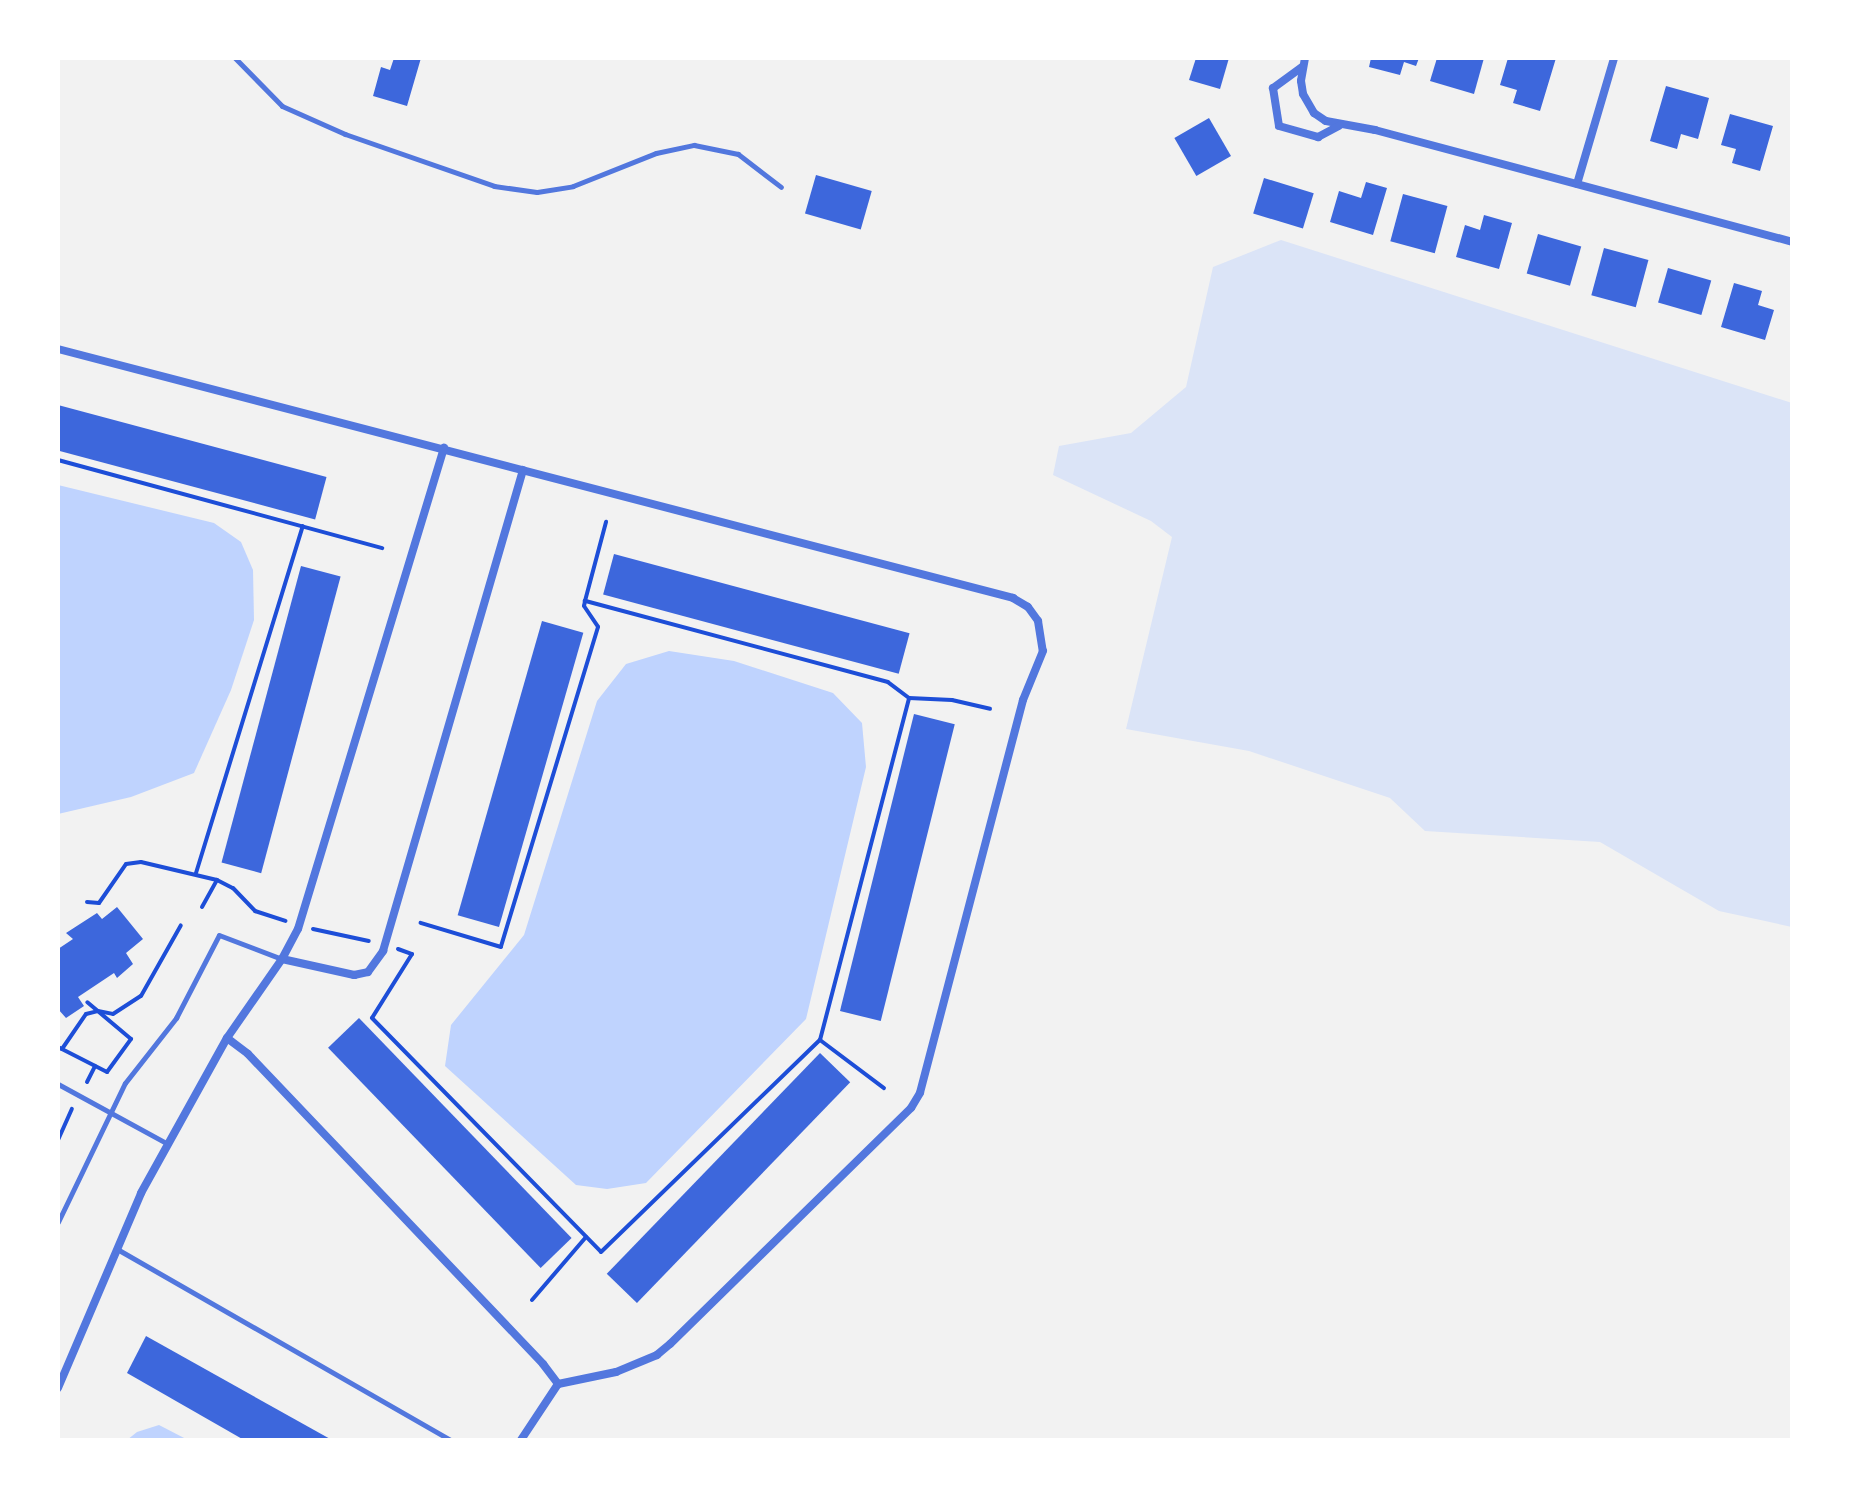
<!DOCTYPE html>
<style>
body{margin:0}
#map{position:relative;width:1850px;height:1498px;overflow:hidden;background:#f2f2f2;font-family:"Fira Sans Condensed",sans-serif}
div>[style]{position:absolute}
.green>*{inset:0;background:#dbe4f7}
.water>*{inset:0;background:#bfd3fe}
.building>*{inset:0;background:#3d67dc;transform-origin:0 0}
.path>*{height:4px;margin:-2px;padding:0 2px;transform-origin:2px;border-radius:2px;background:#1d4ed8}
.service>*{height:5px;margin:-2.5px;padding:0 2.5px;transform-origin:2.5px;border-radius:2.5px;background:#5277de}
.minor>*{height:8px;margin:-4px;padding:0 4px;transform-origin:4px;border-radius:4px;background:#5277de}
span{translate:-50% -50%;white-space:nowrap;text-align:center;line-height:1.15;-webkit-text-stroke:7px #fff;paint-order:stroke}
.frame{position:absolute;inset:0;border:60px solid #fff;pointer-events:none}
</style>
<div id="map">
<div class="green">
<i style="clip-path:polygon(1281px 240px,1792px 403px,1792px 927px,1719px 911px,1600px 842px,1425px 831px,1390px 798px,1249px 751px,1126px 729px,1172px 537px,1151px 521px,1053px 475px,1059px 446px,1131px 433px,1186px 387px,1213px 267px)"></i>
</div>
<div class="water">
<i style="clip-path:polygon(58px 485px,214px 523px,241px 542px,253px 570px,254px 620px,231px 690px,194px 773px,131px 797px,58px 814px)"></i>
<i style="clip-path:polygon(669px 651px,734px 661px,833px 693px,862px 723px,866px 767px,806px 1019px,646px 1183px,607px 1189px,576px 1185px,445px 1066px,451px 1025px,524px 935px,597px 701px,626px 664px)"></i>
<i style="clip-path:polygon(159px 1425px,188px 1440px,127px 1440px,137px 1432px)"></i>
</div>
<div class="building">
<i style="clip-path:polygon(394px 58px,421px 58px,407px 106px,373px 96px,381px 67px,390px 70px)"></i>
<i style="clip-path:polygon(1196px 58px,1229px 58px,1220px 89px,1189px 80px)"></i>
<i style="clip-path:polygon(1371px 58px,1419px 58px,1416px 66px,1404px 62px,1400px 75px,1369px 67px)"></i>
<i style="clip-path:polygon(1437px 58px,1484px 58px,1474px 94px,1430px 81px)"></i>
<i style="clip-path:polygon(1508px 58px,1556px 58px,1540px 111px,1513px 103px,1517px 90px,1500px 85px)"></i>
<i style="clip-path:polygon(1666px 86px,1709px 98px,1698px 139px,1681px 134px,1677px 149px,1650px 141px)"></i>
<i style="clip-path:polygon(1730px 114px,1773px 126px,1760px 171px,1732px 163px,1736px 149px,1721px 145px)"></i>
<i style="left:1209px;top:118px;width:44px;height:40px;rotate:60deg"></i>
<i style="left:816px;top:175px;width:58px;height:40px;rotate:16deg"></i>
<i style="left:1264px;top:178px;width:52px;height:37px;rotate:17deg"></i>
<i style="clip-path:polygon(1366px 182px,1387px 188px,1373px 235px,1330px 222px,1339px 191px,1361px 198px)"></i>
<i style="left:1403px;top:194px;width:46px;height:49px;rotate:15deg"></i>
<i style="clip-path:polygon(1484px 215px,1512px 223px,1499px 269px,1456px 257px,1465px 225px,1480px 230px)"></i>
<i style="left:1538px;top:234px;width:45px;height:41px;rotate:16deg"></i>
<i style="left:1604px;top:248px;width:46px;height:49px;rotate:15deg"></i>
<i style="left:1668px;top:268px;width:45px;height:36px;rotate:16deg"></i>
<i style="clip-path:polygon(1734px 283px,1762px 291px,1758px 305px,1774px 310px,1765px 340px,1721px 327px)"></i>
<i style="left:58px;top:405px;width:278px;height:44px;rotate:15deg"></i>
<i style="left:614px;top:554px;width:306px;height:42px;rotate:15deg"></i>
<i style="left:301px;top:566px;width:41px;height:307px;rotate:15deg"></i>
<i style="left:542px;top:621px;width:43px;height:306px;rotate:16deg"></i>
<i style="left:914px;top:714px;width:42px;height:306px;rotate:14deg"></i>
<i style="clip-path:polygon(117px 907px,143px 939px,126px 953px,133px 964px,117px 978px,114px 973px,78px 997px,84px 1006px,66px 1018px,58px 1009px,58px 949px,73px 939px,66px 933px,97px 913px,102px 919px)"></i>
<i style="left:359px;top:1018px;width:306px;height:43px;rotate:46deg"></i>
<i style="left:820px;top:1053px;width:42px;height:307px;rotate:44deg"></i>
<i style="clip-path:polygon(146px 1336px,332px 1440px,244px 1440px,127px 1373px)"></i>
</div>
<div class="path">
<i style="left:58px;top:460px;width:336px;rotate:15.2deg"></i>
<i style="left:585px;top:601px;width:82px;rotate:-75.1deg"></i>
<i style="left:909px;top:698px;width:43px;rotate:2.7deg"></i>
<i style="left:952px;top:700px;width:39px;rotate:13deg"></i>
<i style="left:196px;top:873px;width:363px;rotate:-72.9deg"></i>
<i style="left:87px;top:902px;width:12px;rotate:5deg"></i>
<i style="left:99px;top:903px;width:47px;rotate:-55.3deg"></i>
<i style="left:126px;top:864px;width:15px;rotate:-8deg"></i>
<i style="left:141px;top:862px;width:78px;rotate:13.3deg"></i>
<i style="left:217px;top:880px;width:18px;rotate:27deg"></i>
<i style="left:233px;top:888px;width:32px;rotate:46deg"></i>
<i style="left:255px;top:911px;width:32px;rotate:18deg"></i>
<i style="left:202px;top:907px;width:31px;rotate:-61deg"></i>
<i style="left:313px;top:929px;width:57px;rotate:12.1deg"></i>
<i style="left:398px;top:949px;width:15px;rotate:20deg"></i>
<i style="left:412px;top:954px;width:75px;rotate:122deg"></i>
<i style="left:372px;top:1018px;width:327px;rotate:45.6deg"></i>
<i style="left:601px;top:1252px;width:305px;rotate:-44.1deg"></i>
<i style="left:820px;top:1040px;width:353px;rotate:-75.4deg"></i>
<i style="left:909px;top:698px;width:26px;rotate:-143deg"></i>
<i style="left:888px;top:682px;width:314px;rotate:-165deg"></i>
<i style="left:585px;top:601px;width:5px;rotate:101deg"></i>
<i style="left:584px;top:606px;width:25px;rotate:56deg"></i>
<i style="left:598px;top:627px;width:334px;rotate:106.9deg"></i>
<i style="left:501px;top:947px;width:84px;rotate:-163.3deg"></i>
<i style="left:820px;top:1040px;width:80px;rotate:36.9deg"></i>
<i style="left:58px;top:1047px;width:55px;rotate:27deg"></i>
<i style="left:107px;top:1072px;width:41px;rotate:-54deg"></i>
<i style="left:131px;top:1039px;width:57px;rotate:-139.9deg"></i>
<i style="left:62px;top:1049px;width:42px;rotate:-55.6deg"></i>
<i style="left:86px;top:1014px;width:12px;rotate:-14deg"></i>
<i style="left:98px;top:1011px;width:15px;rotate:11deg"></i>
<i style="left:113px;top:1014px;width:33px;rotate:-33deg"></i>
<i style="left:141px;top:996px;width:81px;rotate:-60.6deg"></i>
<i style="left:87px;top:1082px;width:18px;rotate:-63deg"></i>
<i style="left:58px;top:1140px;width:34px;rotate:-66deg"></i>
<i style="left:532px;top:1300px;width:83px;rotate:-49.4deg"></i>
</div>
<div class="service">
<i style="left:235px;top:58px;width:67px;rotate:45.6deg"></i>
<i style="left:282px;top:106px;width:69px;rotate:24deg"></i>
<i style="left:345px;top:134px;width:158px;rotate:19.2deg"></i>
<i style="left:494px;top:186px;width:43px;rotate:7.9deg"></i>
<i style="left:537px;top:192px;width:36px;rotate:-9deg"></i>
<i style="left:573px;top:186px;width:89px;rotate:-21.7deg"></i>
<i style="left:656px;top:153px;width:39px;rotate:-12deg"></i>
<i style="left:694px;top:145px;width:45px;rotate:11.6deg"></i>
<i style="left:738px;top:154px;width:54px;rotate:37.5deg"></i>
<i style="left:58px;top:1084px;width:125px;rotate:28.6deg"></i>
<i style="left:58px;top:1222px;width:154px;rotate:-64.3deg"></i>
<i style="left:125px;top:1083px;width:83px;rotate:-51.9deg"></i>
<i style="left:176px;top:1018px;width:93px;rotate:-62.6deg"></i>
<i style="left:219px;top:935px;width:67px;rotate:20.9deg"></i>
<i style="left:117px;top:1249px;width:384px;rotate:29.8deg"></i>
</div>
<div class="minor">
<i style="left:1305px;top:58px;width:23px;rotate:100deg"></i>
<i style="left:1301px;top:81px;width:13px;rotate:81deg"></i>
<i style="left:1303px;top:94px;width:22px;rotate:60deg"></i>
<i style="left:1314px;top:113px;width:14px;rotate:34deg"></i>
<i style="left:1326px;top:121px;width:50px;rotate:10.4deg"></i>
<i style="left:1375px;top:130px;width:432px;rotate:15deg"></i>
<i style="left:1302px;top:67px;width:36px;rotate:144deg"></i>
<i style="left:1273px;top:88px;width:38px;rotate:81deg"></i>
<i style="left:1279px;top:126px;width:41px;rotate:15.8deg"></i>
<i style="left:1318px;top:137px;width:24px;rotate:-28deg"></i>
<i style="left:1577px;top:184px;width:131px;rotate:-73.6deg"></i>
<i style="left:58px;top:349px;width:987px;rotate:14.61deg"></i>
<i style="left:1013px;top:598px;width:17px;rotate:31deg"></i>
<i style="left:1028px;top:607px;width:17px;rotate:54deg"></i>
<i style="left:1038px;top:621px;width:30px;rotate:81deg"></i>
<i style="left:1043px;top:651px;width:53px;rotate:112.2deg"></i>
<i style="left:1023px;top:700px;width:406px;rotate:104.7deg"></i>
<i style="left:920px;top:1093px;width:17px;rotate:121deg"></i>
<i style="left:911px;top:1108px;width:337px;rotate:135.6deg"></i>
<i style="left:670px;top:1344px;width:17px;rotate:140deg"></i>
<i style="left:657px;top:1355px;width:44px;rotate:157.5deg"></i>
<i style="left:616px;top:1372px;width:59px;rotate:168.3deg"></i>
<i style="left:558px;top:1384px;width:67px;rotate:123.5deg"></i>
<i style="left:282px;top:959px;width:74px;rotate:12.5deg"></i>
<i style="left:354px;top:975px;width:14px;rotate:-12deg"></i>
<i style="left:368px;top:972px;width:26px;rotate:-54deg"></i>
<i style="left:383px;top:951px;width:501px;rotate:-73.77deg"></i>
<i style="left:227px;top:1038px;width:26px;rotate:37deg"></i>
<i style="left:248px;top:1054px;width:428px;rotate:46.4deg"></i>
<i style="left:543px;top:1364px;width:25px;rotate:53deg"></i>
<i style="left:58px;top:1388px;width:212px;rotate:-66.9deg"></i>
<i style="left:141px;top:1193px;width:177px;rotate:-61deg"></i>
<i style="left:227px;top:1038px;width:96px;rotate:-55.2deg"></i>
<i style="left:282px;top:959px;width:34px;rotate:-62deg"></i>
<i style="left:298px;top:929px;width:503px;rotate:-73.12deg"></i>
</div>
<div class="frame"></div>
</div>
